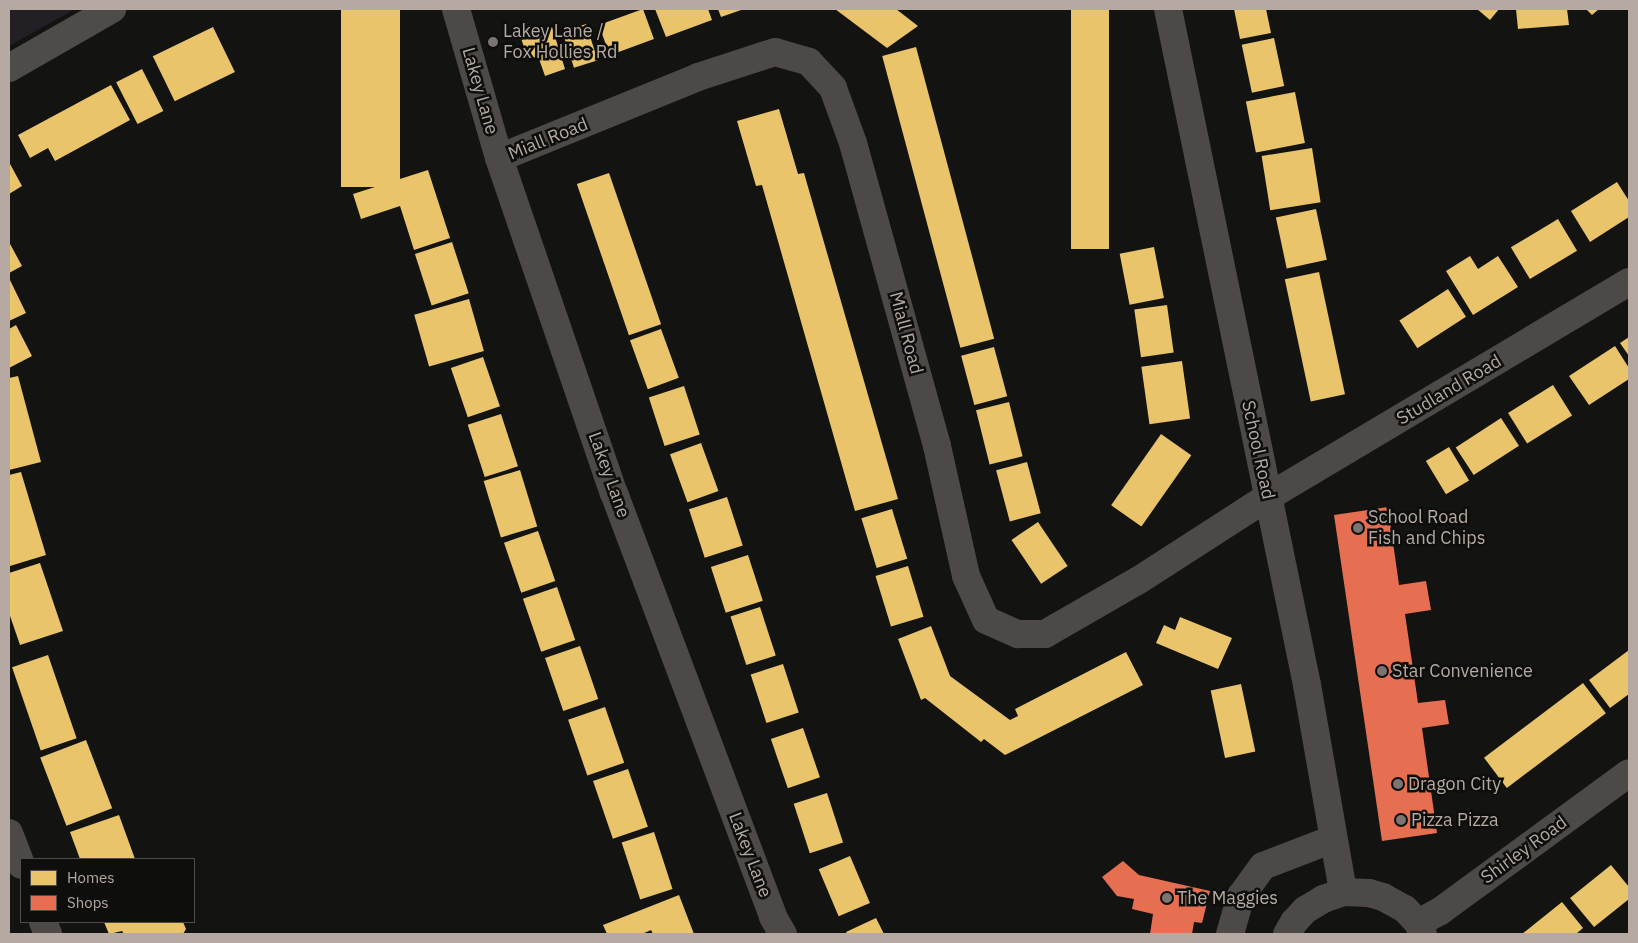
<!DOCTYPE html>
<style>
body{margin:0}
#map{position:relative;width:1638px;height:943px;overflow:hidden;background:#131312;font-family:"IBM Plex Sans",sans-serif}
div>[style]{position:absolute}
.green>*{inset:0;background:#241e25}
.homes>*{inset:0;background:#e9c46a;transform-origin:0 0}
.shops>*{inset:0;background:#e76f51}
.minor>*{height:28px;margin:-14px;padding:0 14px;transform-origin:14px;border-radius:14px;background:#4c4947}
.major>*{height:28px;margin:-14px;padding:0 14px;transform-origin:14px;border-radius:14px;background:#4e4c49}
.dots>*{width:14px;height:14px;translate:-50% -50%;box-sizing:border-box;border:2px solid #0e0e0d;border-radius:50%}
span{translate:-50% -50%;white-space:nowrap;text-align:center;line-height:1.15;-webkit-text-stroke:5px #0e0e0d;paint-order:stroke}
.poi-label{font-size:18px;color:#b5a9a2}
.left{translate:0 -50%;text-align:left}
.street-label{font-size:18px;color:#b5a9a2}
.frame{position:absolute;inset:0;border:10px solid #b5a9a2;pointer-events:none}
.legend{position:absolute;left:20px;top:858px;width:175px;height:65px;box-sizing:border-box;background:#0e0e0d;border:1px solid #514c49;margin:0;padding:6px 9px;list-style:none;font-size:15px;color:#b5a9a2}
.legend li{display:flex;align-items:center;gap:10px;height:25px}
.legend b{width:25px;border:1px solid #514c49}
</style>
<div id="map">
<div class="green">
<i style="clip-path:polygon(9px 9px,75px 9px,9px 46px)"></i>
</div>
<div class="homes">
<i style="left:341px;top:9px;width:59px;height:178px"></i>
<i style="left:643px;top:9px;width:32px;height:47px;rotate:70deg"></i>
<i style="clip-path:polygon(655px 9px,708px 9px,712px 20px,666px 37px)"></i>
<i style="clip-path:polygon(718px 9px,744px 9px,721px 17px)"></i>
<i style="clip-path:polygon(835px 9px,896px 9px,918px 26px,887px 48px)"></i>
<i style="left:1071px;top:9px;width:38px;height:240px"></i>
<i style="clip-path:polygon(1234px 9px,1266px 9px,1271px 33px,1240px 39px)"></i>
<i style="clip-path:polygon(1477px 9px,1499px 9px,1490px 20px)"></i>
<i style="clip-path:polygon(1516px 9px,1567px 9px,1569px 25px,1518px 29px)"></i>
<i style="clip-path:polygon(1586px 9px,1599px 9px,1592px 15px)"></i>
<i style="left:586px;top:24px;width:38px;height:25px;rotate:72deg"></i>
<i style="left:213px;top:27px;width:50px;height:67px;rotate:64deg"></i>
<i style="clip-path:polygon(552px 27px,565px 69px,545px 76px,538px 56px,528px 60px,521px 38px)"></i>
<i style="left:1274px;top:38px;width:49px;height:33px;rotate:78deg"></i>
<i style="left:916px;top:47px;width:302px;height:35px;rotate:75deg"></i>
<i style="left:142px;top:69px;width:47px;height:29px;rotate:63deg"></i>
<i style="clip-path:polygon(111px 85px,130px 120px,55px 161px,48px 148px,30px 158px,18px 135px)"></i>
<i style="left:1295px;top:92px;width:52px;height:50px;rotate:79deg"></i>
<i style="clip-path:polygon(779px 109px,798px 174px,804px 173px,898px 499px,855px 511px,762px 185px,756px 186px,737px 121px)"></i>
<i style="left:1312px;top:148px;width:55px;height:51px;rotate:81deg"></i>
<i style="clip-path:polygon(9px 162px,22px 186px,9px 194px)"></i>
<i style="clip-path:polygon(428px 170px,450px 238px,414px 250px,400px 206px,361px 219px,353px 194px)"></i>
<i style="left:609px;top:173px;width:160px;height:34px;rotate:71deg"></i>
<i style="clip-path:polygon(1617px 182px,1629px 201px,1629px 217px,1590px 242px,1571px 211px)"></i>
<i style="left:1316px;top:209px;width:52px;height:41px;rotate:78deg"></i>
<i style="left:1558px;top:219px;width:37px;height:55px;rotate:59deg"></i>
<i style="clip-path:polygon(9px 242px,22px 266px,9px 273px)"></i>
<i style="left:452px;top:242px;width:54px;height:39px;rotate:72deg"></i>
<i style="left:1154px;top:247px;width:52px;height:35px;rotate:79deg"></i>
<i style="clip-path:polygon(1470px 256px,1478px 269px,1498px 256px,1518px 287px,1473px 315px,1446px 271px)"></i>
<i style="left:1319px;top:272px;width:125px;height:35px;rotate:78deg"></i>
<i style="clip-path:polygon(9px 278px,26px 313px,9px 321px)"></i>
<i style="left:1448px;top:289px;width:33px;height:58px;rotate:57deg"></i>
<i style="left:469px;top:299px;width:54px;height:57px;rotate:74deg"></i>
<i style="left:1167px;top:305px;width:48px;height:33px;rotate:82deg"></i>
<i style="clip-path:polygon(16px 325px,32px 356px,9px 368px,9px 329px)"></i>
<i style="left:661px;top:329px;width:52px;height:33px;rotate:70deg"></i>
<i style="clip-path:polygon(1629px 337px,1629px 356px,1620px 343px)"></i>
<i style="clip-path:polygon(1615px 346px,1629px 368px,1629px 379px,1589px 405px,1569px 376px)"></i>
<i style="left:994px;top:347px;width:51px;height:34px;rotate:75deg"></i>
<i style="left:483px;top:357px;width:52px;height:34px;rotate:71deg"></i>
<i style="left:1182px;top:361px;width:58px;height:41px;rotate:82deg"></i>
<i style="clip-path:polygon(18px 376px,41px 462px,9px 470px,9px 378px)"></i>
<i style="left:1553px;top:385px;width:36px;height:53px;rotate:58deg"></i>
<i style="left:684px;top:386px;width:51px;height:37px;rotate:72deg"></i>
<i style="left:1009px;top:402px;width:56px;height:34px;rotate:76deg"></i>
<i style="left:501px;top:414px;width:55px;height:35px;rotate:72deg"></i>
<i style="left:1501px;top:418px;width:33px;height:54px;rotate:57deg"></i>
<i style="left:1161px;top:434px;width:37px;height:87px;rotate:35deg"></i>
<i style="left:701px;top:443px;width:51px;height:33px;rotate:70deg"></i>
<i style="left:1449px;top:447px;width:39px;height:27px;rotate:59deg"></i>
<i style="left:1027px;top:462px;width:53px;height:32px;rotate:75deg"></i>
<i style="left:520px;top:470px;width:59px;height:38px;rotate:73deg"></i>
<i style="clip-path:polygon(21px 472px,46px 555px,10px 566px,9px 475px)"></i>
<i style="left:727px;top:497px;width:51px;height:40px;rotate:72deg"></i>
<i style="left:892px;top:509px;width:52px;height:32px;rotate:73deg"></i>
<i style="left:1038px;top:522px;width:53px;height:32px;rotate:56deg"></i>
<i style="left:538px;top:531px;width:53px;height:36px;rotate:71deg"></i>
<i style="left:748px;top:555px;width:48px;height:39px;rotate:72deg"></i>
<i style="clip-path:polygon(40px 563px,63px 631px,20px 645px,9px 613px,9px 573px)"></i>
<i style="left:908px;top:566px;width:53px;height:34px;rotate:73deg"></i>
<i style="left:557px;top:587px;width:56px;height:36px;rotate:71deg"></i>
<i style="left:760px;top:607px;width:51px;height:31px;rotate:72deg"></i>
<i style="clip-path:polygon(1180px 617px,1232px 638px,1218px 669px,1156px 643px,1164px 625px,1175px 630px)"></i>
<i style="clip-path:polygon(931px 626px,950px 676px,1010px 720px,1018px 716px,1015px 709px,1126px 652px,1143px 685px,1005px 755px,984px 739px,981px 742px,925px 698px,921px 700px,898px 639px)"></i>
<i style="left:580px;top:646px;width:56px;height:37px;rotate:71deg"></i>
<i style="clip-path:polygon(1629px 650px,1629px 694px,1610px 708px,1589px 680px)"></i>
<i style="left:48px;top:655px;width:88px;height:38px;rotate:71deg"></i>
<i style="left:783px;top:664px;width:51px;height:34px;rotate:72deg"></i>
<i style="left:1583px;top:683px;width:38px;height:124px;rotate:53deg"></i>
<i style="left:1241px;top:684px;width:69px;height:31px;rotate:78deg"></i>
<i style="left:605px;top:707px;width:59px;height:39px;rotate:71deg"></i>
<i style="left:803px;top:728px;width:52px;height:34px;rotate:71deg"></i>
<i style="left:86px;top:740px;width:73px;height:49px;rotate:69deg"></i>
<i style="left:628px;top:769px;width:61px;height:37px;rotate:71deg"></i>
<i style="left:827px;top:793px;width:52px;height:35px;rotate:72deg"></i>
<i style="clip-path:polygon(119px 815px,135px 859px,80px 859px,70px 832px)"></i>
<i style="left:654px;top:832px;width:60px;height:34px;rotate:72deg"></i>
<i style="left:850px;top:856px;width:51px;height:34px;rotate:67deg"></i>
<i style="clip-path:polygon(1611px 865px,1629px 887px,1629px 899px,1594px 927px,1570px 898px)"></i>
<i style="clip-path:polygon(679px 895px,694px 934px,653px 934px,651px 930px,642px 934px,607px 934px,603px 925px)"></i>
<i style="clip-path:polygon(1562px 902px,1583px 928px,1576px 934px,1522px 934px)"></i>
<i style="clip-path:polygon(876px 918px,884px 934px,847px 934px,846px 932px)"></i>
<i style="clip-path:polygon(104px 922px,183px 922px,186px 929px,183px 934px,124px 934px,122px 931px,109px 934px)"></i>
</div>
<div class="shops">
<i style="clip-path:polygon(1388px 507px,1399px 585px,1426px 581px,1431px 610px,1405px 614px,1418px 703px,1445px 700px,1449px 724px,1422px 728px,1437px 833px,1382px 841px,1334px 515px)"></i>
<i style="clip-path:polygon(1123px 861px,1139px 875px,1210px 891px,1202px 923px,1194px 922px,1192px 934px,1150px 934px,1153px 914px,1132px 909px,1134px 899px,1117px 896px,1102px 877px)"></i>
</div>
<div class="minor">
<i style="left:456px;top:9px;width:155px;rotate:73.9deg"></i>
<i style="left:499px;top:158px;width:354px;rotate:71.1deg"></i>
<i style="left:614px;top:493px;width:453px;rotate:69.4deg"></i>
<i style="left:773px;top:917px;width:20px;rotate:60deg"></i>
<i style="left:1168px;top:9px;width:690px;rotate:78.38deg"></i>
<i style="left:1307px;top:685px;width:210px;rotate:80.1deg"></i>
<i style="left:499px;top:158px;width:215px;rotate:-22.1deg"></i>
<i style="left:698px;top:77px;width:81px;rotate:-18deg"></i>
<i style="left:775px;top:52px;width:35px;rotate:16deg"></i>
<i style="left:809px;top:62px;width:35px;rotate:47deg"></i>
<i style="left:833px;top:88px;width:59px;rotate:70deg"></i>
<i style="left:853px;top:143px;width:314px;rotate:74.5deg"></i>
<i style="left:937px;top:446px;width:133px;rotate:77.4deg"></i>
<i style="left:966px;top:576px;width:48px;rotate:65.6deg"></i>
<i style="left:986px;top:620px;width:35px;rotate:24deg"></i>
<i style="left:1018px;top:634px;width:27px"></i>
<i style="left:1045px;top:634px;width:108px;rotate:-29.9deg"></i>
<i style="left:1139px;top:580px;width:153px;rotate:-32.8deg"></i>
<i style="left:1268px;top:497px;width:420px;rotate:-30.8deg"></i>
<i style="left:9px;top:833px;width:34px;rotate:69deg"></i>
<i style="left:43px;top:922px;width:13px;rotate:67deg"></i>
<i style="left:1418px;top:923px;width:24px;rotate:-28deg"></i>
<i style="left:1439px;top:912px;width:235px;rotate:-36.2deg"></i>
<i style="left:1230px;top:934px;width:40px;rotate:-74deg"></i>
<i style="left:1241px;top:896px;width:37px;rotate:-54deg"></i>
<i style="left:1263px;top:866px;width:75px;rotate:-21.1deg"></i>
<i style="left:1287px;top:934px;width:14px;rotate:-60deg"></i>
<i style="left:1294px;top:922px;width:16px;rotate:-47deg"></i>
<i style="left:1305px;top:910px;width:21px;rotate:-31deg"></i>
<i style="left:1323px;top:899px;width:21px;rotate:-19deg"></i>
<i style="left:1343px;top:892px;width:26px;rotate:2deg"></i>
<i style="left:1369px;top:893px;width:15px;rotate:16deg"></i>
<i style="left:1383px;top:897px;width:25px;rotate:29deg"></i>
<i style="left:1405px;top:909px;width:19px;rotate:47deg"></i>
<i style="left:1418px;top:923px;width:12px;rotate:66deg"></i>
</div>
<div class="major">
<i style="left:9px;top:68px;width:119px;rotate:-29.8deg"></i>
</div>
<div class="dots">
<i style="left:493px;top:42px;background:#7c7470"></i>
<i style="left:1358px;top:528px;background:#7c7470"></i>
<i style="left:1382px;top:671px;background:#7c7470"></i>
<i style="left:1398px;top:784px;background:#7c7470"></i>
<i style="left:1401px;top:820px;background:#7c7470"></i>
<i style="left:1167px;top:898px;background:#7c7470"></i>
</div>
<div class="poi-label">
<span class="left" style="left:503px;top:42px">Lakey Lane /<br>Fox Hollies Rd</span>
<span class="left" style="left:1368px;top:528px">School Road<br>Fish and Chips</span>
<span class="left" style="left:1392px;top:671px">Star Convenience</span>
<span class="left" style="left:1408px;top:784px">Dragon City</span>
<span class="left" style="left:1411px;top:820px">Pizza Pizza</span>
<span class="left" style="left:1177px;top:898px">The Maggies</span>
</div>
<div class="street-label">
<span style="left:480px;top:91px;rotate:74deg">Lakey Lane</span>
<span style="left:548px;top:139px;rotate:-22deg">Miall Road</span>
<span style="left:906px;top:333px;rotate:75deg">Miall Road</span>
<span style="left:1449px;top:390px;rotate:-31deg">Studland Road</span>
<span style="left:1258px;top:450px;rotate:78deg">School Road</span>
<span style="left:609px;top:475px;rotate:70deg">Lakey Lane</span>
<span style="left:1524px;top:850px;rotate:-36deg">Shirley Road</span>
<span style="left:750px;top:855px;rotate:69deg">Lakey Lane</span>
</div>
<div class="frame"></div>
<ul class="legend">
<li><b style="height:14px;background:#e9c46a"></b>Homes</li>
<li><b style="height:14px;background:#e76f51"></b>Shops</li>
</ul>
</div>
